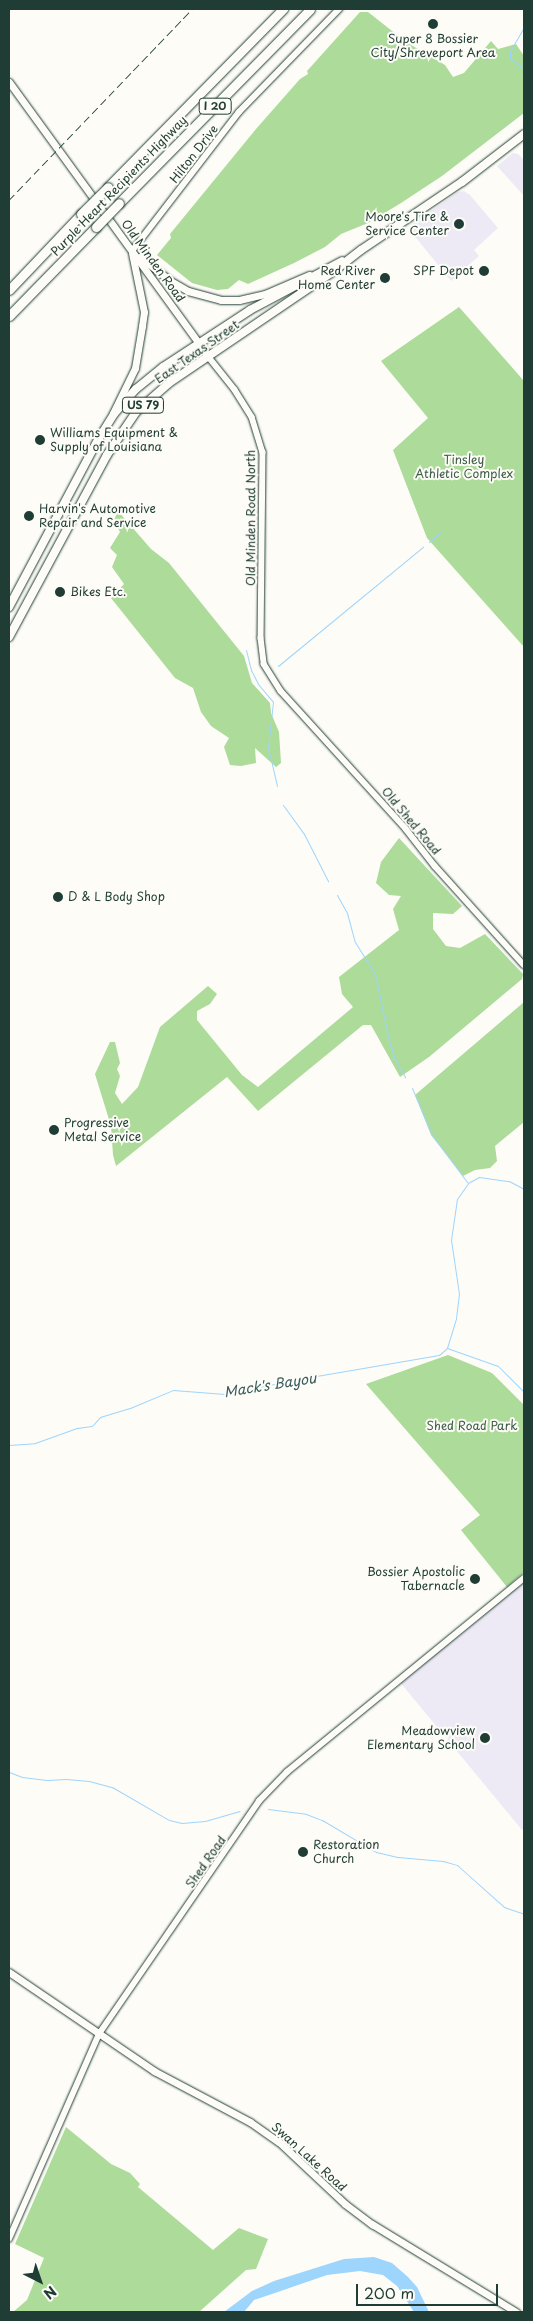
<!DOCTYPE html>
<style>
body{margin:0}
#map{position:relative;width:533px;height:2321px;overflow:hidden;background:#fdfcf7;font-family:"Playpen Sans",sans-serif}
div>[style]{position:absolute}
.built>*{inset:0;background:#eeeaf5}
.green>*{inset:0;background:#acdb9a}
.water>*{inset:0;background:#9ed5fd}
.stream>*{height:1px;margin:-0.5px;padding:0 0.5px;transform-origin:0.5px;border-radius:0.5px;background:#9ed5fd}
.roads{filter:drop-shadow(0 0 1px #1f3d34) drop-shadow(0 0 1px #1f3d34)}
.tertiary>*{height:5.5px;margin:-2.75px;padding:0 2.75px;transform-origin:2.75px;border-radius:2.75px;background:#fdfcf7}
.secondary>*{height:7px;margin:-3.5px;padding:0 3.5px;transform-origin:3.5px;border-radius:3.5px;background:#fdfcf7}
.primary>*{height:8px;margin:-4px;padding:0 4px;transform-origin:4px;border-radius:4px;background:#fdfcf7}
.motorway>*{height:9px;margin:-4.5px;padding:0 4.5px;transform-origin:4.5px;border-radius:4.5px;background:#fdfcf7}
.rail>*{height:1px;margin-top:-0.5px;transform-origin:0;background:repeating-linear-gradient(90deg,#1f3d34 0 8px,transparent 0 12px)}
.bridges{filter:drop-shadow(0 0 1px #1f3d34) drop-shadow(0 0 1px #1f3d34)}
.motorway-bridge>*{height:9px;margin:-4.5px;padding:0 4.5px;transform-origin:4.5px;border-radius:4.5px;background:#fdfcf7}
.dots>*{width:14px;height:14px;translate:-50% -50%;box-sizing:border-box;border:2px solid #fdfcf7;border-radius:50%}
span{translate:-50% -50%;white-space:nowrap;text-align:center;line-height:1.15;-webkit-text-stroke:4px #fdfcf7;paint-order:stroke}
.shield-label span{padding:1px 4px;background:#fdfcf7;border:1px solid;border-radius:4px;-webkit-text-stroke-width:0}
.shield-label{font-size:11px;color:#1f3d34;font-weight:700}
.poi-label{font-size:12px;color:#1f3d34}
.right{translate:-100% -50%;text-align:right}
.left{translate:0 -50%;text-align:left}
.street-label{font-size:12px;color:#1f3d34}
.park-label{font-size:12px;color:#3b5d48}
.water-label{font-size:14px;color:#385b5c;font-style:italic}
.frame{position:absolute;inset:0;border:10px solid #1f3d34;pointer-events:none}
.north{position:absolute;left:15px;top:2256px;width:50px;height:50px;-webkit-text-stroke:4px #fdfcf7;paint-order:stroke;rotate:139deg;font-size:14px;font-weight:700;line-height:20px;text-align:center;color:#1f3d34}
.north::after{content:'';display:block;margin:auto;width:18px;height:22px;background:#1f3d34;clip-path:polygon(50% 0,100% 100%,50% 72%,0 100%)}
.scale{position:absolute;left:356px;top:2284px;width:142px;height:22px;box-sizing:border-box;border:2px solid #1f3d34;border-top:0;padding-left:6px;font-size:15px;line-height:18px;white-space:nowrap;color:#1f3d34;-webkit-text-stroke:4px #fdfcf7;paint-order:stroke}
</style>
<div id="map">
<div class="built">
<i style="clip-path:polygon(513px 153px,518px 154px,524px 160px,524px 196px,497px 166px)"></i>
<i style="clip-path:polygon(464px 191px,470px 195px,498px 228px,474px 250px,479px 256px,451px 281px,409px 229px,411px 225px,458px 192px)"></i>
<i style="clip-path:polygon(524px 1578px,524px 1828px,522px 1830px,399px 1681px)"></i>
</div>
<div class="green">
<i style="clip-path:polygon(360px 12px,368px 12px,406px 42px,445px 65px,453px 77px,464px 73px,491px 41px,498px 49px,516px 44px,524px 56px,524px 113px,442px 176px,401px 203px,368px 223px,341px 234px,325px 247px,294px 263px,248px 284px,239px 280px,228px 289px,217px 290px,192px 283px,157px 255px,171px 238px,170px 234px,256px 129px,300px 79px,308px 74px,307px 71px)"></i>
<i style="clip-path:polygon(459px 307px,524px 381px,524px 647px,427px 538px,393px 450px,428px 418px,381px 361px)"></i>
<i style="clip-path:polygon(118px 511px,151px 549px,169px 563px,244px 656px,252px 683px,270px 703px,271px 713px,279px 732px,281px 763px,276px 767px,255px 748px,256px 763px,241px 766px,230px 765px,224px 747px,229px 738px,211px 726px,201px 712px,193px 688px,175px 678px,111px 598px,124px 584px,112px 567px,117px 555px,110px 548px,120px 532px,114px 520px)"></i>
<i style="clip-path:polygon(399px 838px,462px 906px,453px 914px,433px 913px,433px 929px,446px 946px,460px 948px,485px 934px,523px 974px,522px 979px,429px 1057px,400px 1077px,371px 1025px,363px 1025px,258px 1111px,227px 1077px,116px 1166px,113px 1155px,111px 1126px,95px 1074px,110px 1042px,115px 1042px,120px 1063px,117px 1069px,120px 1076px,115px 1093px,122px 1104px,138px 1087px,160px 1027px,208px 986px,217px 994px,210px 1004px,197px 1011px,197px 1020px,242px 1075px,258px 1087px,353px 1007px,342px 994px,339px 977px,399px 930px,393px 909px,401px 896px,389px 895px,376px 883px,381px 862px)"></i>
<i style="clip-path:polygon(524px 1002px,524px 1122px,495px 1146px,497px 1161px,490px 1168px,475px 1170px,463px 1176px,431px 1135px,415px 1095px)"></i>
<i style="clip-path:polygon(448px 1355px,492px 1373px,524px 1405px,524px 1572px,507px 1587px,461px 1530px,480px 1515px,366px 1384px)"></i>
<i style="clip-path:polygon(66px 2127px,111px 2164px,130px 2173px,140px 2184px,138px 2187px,213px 2250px,239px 2228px,268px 2239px,256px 2269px,246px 2270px,199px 2312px,13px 2312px,27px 2300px,44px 2258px,15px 2244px)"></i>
</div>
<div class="water">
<i style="clip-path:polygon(374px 2257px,392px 2263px,408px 2277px,417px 2287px,429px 2312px,414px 2312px,397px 2286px,383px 2275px,360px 2271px,327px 2275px,272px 2294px,254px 2300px,244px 2312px,224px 2312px,252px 2291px,274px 2281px,344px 2259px)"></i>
</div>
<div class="stream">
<i style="left:524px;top:27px;width:28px;rotate:120deg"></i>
<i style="left:510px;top:51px;width:7px;rotate:90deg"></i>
<i style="left:510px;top:58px;width:18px;rotate:38deg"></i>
<i style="left:429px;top:542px;width:16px;rotate:-40deg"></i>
<i style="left:246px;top:650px;width:21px;rotate:76deg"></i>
<i style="left:251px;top:670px;width:16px;rotate:63deg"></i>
<i style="left:258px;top:684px;width:23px;rotate:50deg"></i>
<i style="left:273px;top:702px;width:45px;rotate:96.3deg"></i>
<i style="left:268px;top:747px;width:40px;rotate:77deg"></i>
<i style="left:278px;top:666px;width:188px;rotate:-39.4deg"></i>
<i style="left:283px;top:805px;width:36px;rotate:54deg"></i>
<i style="left:304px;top:834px;width:53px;rotate:62.9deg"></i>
<i style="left:337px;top:895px;width:21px;rotate:61deg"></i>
<i style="left:347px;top:913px;width:30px;rotate:75deg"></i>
<i style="left:355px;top:942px;width:38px;rotate:58deg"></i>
<i style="left:375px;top:974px;width:68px;rotate:78.2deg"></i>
<i style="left:389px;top:1041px;width:19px;rotate:72deg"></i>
<i style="left:395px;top:1059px;width:21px;rotate:61deg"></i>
<i style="left:412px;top:1088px;width:51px;rotate:66.9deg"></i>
<i style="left:432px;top:1135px;width:59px;rotate:53.3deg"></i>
<i style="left:447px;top:1348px;width:31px;rotate:-73deg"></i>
<i style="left:456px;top:1318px;width:24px;rotate:-83deg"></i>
<i style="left:459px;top:1294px;width:55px;rotate:-98.4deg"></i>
<i style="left:451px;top:1240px;width:41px;rotate:-81.7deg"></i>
<i style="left:457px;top:1199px;width:19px;rotate:-55deg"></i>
<i style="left:468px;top:1183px;width:13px;rotate:-29deg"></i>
<i style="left:479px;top:1177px;width:30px;rotate:8deg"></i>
<i style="left:509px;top:1181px;width:17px;rotate:28deg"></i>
<i style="left:9px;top:1445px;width:26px;rotate:-4deg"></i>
<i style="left:35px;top:1443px;width:45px;rotate:-19.7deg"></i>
<i style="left:77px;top:1428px;width:15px;rotate:-8deg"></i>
<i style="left:92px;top:1426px;width:12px;rotate:-48deg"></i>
<i style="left:100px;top:1417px;width:31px;rotate:-17deg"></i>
<i style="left:130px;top:1408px;width:47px;rotate:-22.7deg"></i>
<i style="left:173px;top:1390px;width:52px;rotate:4.4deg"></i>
<i style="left:225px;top:1394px;width:69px;rotate:-11.6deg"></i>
<i style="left:293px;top:1380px;width:148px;rotate:-9.7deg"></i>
<i style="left:439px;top:1355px;width:11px;rotate:-41deg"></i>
<i style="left:447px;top:1348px;width:54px;rotate:19.4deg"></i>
<i style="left:498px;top:1366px;width:37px;rotate:45deg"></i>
<i style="left:9px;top:1772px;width:14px;rotate:21deg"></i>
<i style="left:22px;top:1777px;width:25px;rotate:7deg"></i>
<i style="left:47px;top:1780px;width:19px;rotate:-3deg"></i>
<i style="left:66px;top:1779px;width:23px;rotate:5deg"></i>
<i style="left:89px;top:1781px;width:24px;rotate:15deg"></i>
<i style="left:112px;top:1787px;width:66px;rotate:30.1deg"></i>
<i style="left:169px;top:1820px;width:13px;rotate:13deg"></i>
<i style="left:182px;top:1823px;width:23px;rotate:-5deg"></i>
<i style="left:205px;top:1821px;width:36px;rotate:-16deg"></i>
<i style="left:268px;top:1809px;width:38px;rotate:7deg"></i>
<i style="left:306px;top:1814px;width:17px;rotate:21deg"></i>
<i style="left:322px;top:1820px;width:63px;rotate:30.7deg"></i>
<i style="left:376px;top:1852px;width:23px;rotate:13deg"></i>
<i style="left:398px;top:1857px;width:45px;rotate:5.1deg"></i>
<i style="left:443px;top:1861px;width:15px;rotate:16deg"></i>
<i style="left:457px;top:1865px;width:63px;rotate:41.8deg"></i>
<i style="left:504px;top:1907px;width:21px;rotate:19deg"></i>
</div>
<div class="roads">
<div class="tertiary">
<i style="left:132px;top:251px;width:175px;rotate:-52.4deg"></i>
<i style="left:239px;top:112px;width:144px;rotate:-45.8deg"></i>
<i style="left:208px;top:356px;width:43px;rotate:51.5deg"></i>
<i style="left:235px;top:390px;width:32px;rotate:58deg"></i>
<i style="left:252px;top:417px;width:37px;rotate:73deg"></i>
<i style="left:263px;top:452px;width:186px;rotate:90.6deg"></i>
<i style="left:261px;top:638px;width:26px;rotate:83deg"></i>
<i style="left:264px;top:664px;width:32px;rotate:58deg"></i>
<i style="left:281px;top:691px;width:186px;rotate:47.8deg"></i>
<i style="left:406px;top:829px;width:47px;rotate:51.9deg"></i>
<i style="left:435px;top:866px;width:133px;rotate:48deg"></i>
<i style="left:9px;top:2239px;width:224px;rotate:-66.3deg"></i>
<i style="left:99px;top:2034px;width:283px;rotate:-55.5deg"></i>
<i style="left:259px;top:1801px;width:40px;rotate:-46deg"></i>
<i style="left:287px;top:1772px;width:306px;rotate:-39.3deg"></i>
</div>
<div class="secondary">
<i style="left:9px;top:82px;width:339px;rotate:54deg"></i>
<i style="left:140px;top:257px;width:37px;rotate:38deg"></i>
<i style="left:169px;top:280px;width:22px;rotate:30deg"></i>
<i style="left:188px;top:291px;width:34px;rotate:15deg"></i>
<i style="left:221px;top:300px;width:18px"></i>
<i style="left:239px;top:300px;width:27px;rotate:-13deg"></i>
<i style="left:265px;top:294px;width:48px;rotate:-23.4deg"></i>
<i style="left:113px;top:413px;width:50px;rotate:-63.9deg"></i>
<i style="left:135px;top:368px;width:43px;rotate:-80.5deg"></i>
<i style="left:142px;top:326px;width:14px;rotate:-82deg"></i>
<i style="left:144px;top:312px;width:60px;rotate:-101.5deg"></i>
<i style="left:9px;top:1972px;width:176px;rotate:34.3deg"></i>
<i style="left:154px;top:2071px;width:109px;rotate:28deg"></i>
<i style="left:250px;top:2122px;width:35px;rotate:35deg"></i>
<i style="left:279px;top:2142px;width:91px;rotate:43.2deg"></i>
<i style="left:345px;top:2204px;width:34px;rotate:37deg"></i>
<i style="left:372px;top:2224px;width:169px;rotate:31.4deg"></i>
</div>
<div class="primary">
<i style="left:9px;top:607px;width:191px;rotate:-62deg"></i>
<i style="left:99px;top:438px;width:28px;rotate:-58deg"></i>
<i style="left:114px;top:414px;width:33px;rotate:-49deg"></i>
<i style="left:136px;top:389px;width:35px;rotate:-39deg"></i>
<i style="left:163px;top:367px;width:104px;rotate:-33.2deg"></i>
<i style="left:250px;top:310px;width:104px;rotate:-28deg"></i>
<i style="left:9px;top:637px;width:207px;rotate:-61.7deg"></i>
<i style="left:107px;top:455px;width:52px;rotate:-56deg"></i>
<i style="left:136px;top:412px;width:44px;rotate:-41.3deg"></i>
<i style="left:169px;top:383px;width:199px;rotate:-34.2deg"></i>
<i style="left:334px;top:271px;width:34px;rotate:-38deg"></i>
<i style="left:361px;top:250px;width:122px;rotate:-34deg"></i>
<i style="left:462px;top:182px;width:78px;rotate:-37.7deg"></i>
</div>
<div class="motorway">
<i style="left:108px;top:187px;width:250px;rotate:-45.5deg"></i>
<i style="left:119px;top:203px;width:272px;rotate:-45.4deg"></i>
<i style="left:9px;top:290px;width:105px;rotate:-46.5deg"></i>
<i style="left:9px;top:316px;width:124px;rotate:-45.7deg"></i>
</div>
</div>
<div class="rail">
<i style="left:9px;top:200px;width:265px;rotate:-46.2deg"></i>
</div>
<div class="bridges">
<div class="motorway-bridge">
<i style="left:81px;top:214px;width:38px;rotate:-45deg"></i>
<i style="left:96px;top:227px;width:33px;rotate:-46deg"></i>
</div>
</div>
<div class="dots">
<i style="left:433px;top:24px;background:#1f3d34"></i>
<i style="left:459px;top:224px;background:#1f3d34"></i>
<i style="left:484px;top:271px;background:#1f3d34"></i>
<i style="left:385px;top:278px;background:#1f3d34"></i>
<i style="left:40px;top:440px;background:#1f3d34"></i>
<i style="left:29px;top:516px;background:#1f3d34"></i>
<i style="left:60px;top:592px;background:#1f3d34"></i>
<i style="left:58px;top:897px;background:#1f3d34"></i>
<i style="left:54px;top:1130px;background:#1f3d34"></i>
<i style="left:475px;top:1579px;background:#1f3d34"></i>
<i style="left:485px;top:1738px;background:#1f3d34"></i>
<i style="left:303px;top:1852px;background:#1f3d34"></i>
</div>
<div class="shield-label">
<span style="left:215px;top:106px">I 20</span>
<span style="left:143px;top:405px">US 79</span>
</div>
<div class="poi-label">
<span style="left:433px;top:46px">Super 8 Bossier<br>City/Shreveport Area</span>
<span class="right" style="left:449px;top:224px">Moore's Tire &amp;<br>Service Center</span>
<span class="right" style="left:375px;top:278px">Red River<br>Home Center</span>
<span class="right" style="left:474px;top:271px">SPF Depot</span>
<span class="left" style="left:50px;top:440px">Williams Equipment &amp;<br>Supply of Louisiana</span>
<span class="left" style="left:39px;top:516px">Harvin's Automotive<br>Repair and Service</span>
<span class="left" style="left:70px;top:592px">Bikes Etc.</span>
<span class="left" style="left:68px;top:897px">D &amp; L Body Shop</span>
<span class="left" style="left:64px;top:1130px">Progressive<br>Metal Service</span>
<span class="right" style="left:465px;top:1579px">Bossier Apostolic<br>Tabernacle</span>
<span class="right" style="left:475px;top:1738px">Meadowview<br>Elementary School</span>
<span class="left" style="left:313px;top:1852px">Restoration<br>Church</span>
</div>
<div class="street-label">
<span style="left:194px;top:154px;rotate:-52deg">Hilton Drive</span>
<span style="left:119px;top:186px;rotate:-46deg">Purple Heart Recipients Highway</span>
<span style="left:153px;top:261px;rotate:54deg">Old Minden Road</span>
<span style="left:197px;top:352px;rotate:-35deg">East Texas Street</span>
<span style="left:251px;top:518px;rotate:-90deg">Old Minden Road North</span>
<span style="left:411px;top:821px;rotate:50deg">Old Shed Road</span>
<span style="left:206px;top:1862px;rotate:-55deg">Shed Road</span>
<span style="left:309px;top:2157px;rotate:42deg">Swan Lake Road</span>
</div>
<div class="park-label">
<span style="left:464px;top:467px">Tinsley<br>Athletic Complex</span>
<span style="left:472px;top:1426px">Shed Road Park</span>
</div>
<div class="water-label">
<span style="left:270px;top:1385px;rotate:-9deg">Mack's Bayou</span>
</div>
<div class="frame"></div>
<div class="north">N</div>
<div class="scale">200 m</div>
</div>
